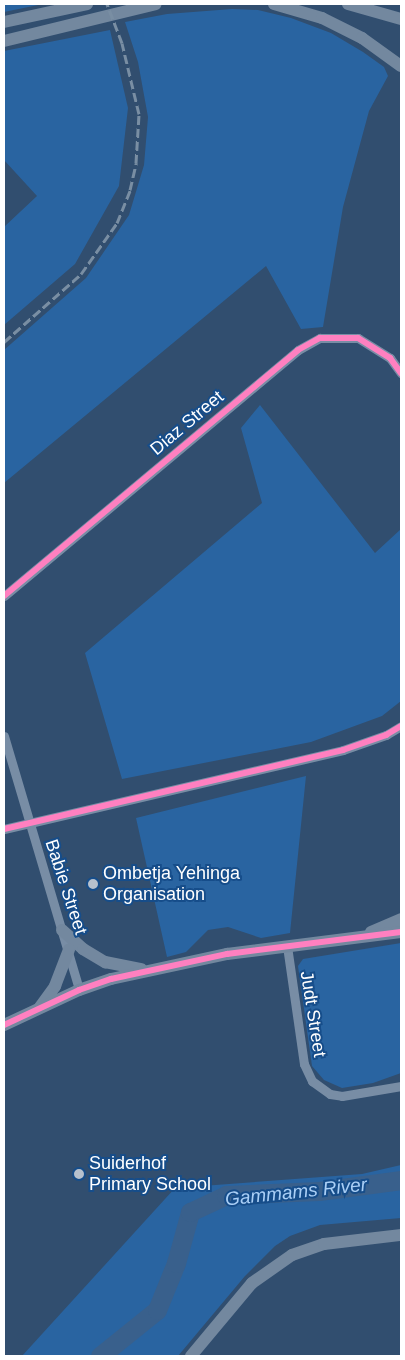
<!DOCTYPE html>
<style>
body{margin:0}
#map{position:relative;width:405px;height:1360px;overflow:hidden;background:#314e6f;font-family:Helvetica,sans-serif}
div>[style]{position:absolute}
.green>*{inset:0;background:#2964a1}
.river>*{height:19px;margin:-9.5px;padding:0 9.5px;transform-origin:9.5px;border-radius:9.5px;background:#39608c}
.street>*{height:9px;margin:-4.5px;padding:0 4.5px;transform-origin:4.5px;border-radius:4.5px;background:#788da5}
.secondary>*{height:12px;margin:-6px;padding:0 6px;transform-origin:6px;border-radius:6px;background:#73889f}
.rail>*{height:3px;margin-top:-1.5px;transform-origin:0;background:repeating-linear-gradient(90deg,#798ea3 0 9px,transparent 0 13px)}
.cycleway>*{height:6px;margin:-3px;padding:0 3px;transform-origin:3px;border-radius:3px;background:#ff80c0}
.dots>*{width:14px;height:14px;translate:-50% -50%;box-sizing:border-box;border:2px solid #164d8a;border-radius:50%}
span{translate:-50% -50%;white-space:nowrap;text-align:center;line-height:1.15;-webkit-text-stroke:4px #164d8a;paint-order:stroke}
.street-label{font-size:18px;color:#fff}
.poi-label{font-size:18px;color:#fff}
.left{translate:0 -50%;text-align:left}
.water-label{font-size:19px;color:#aacff6;font-style:italic}
.frame{position:absolute;inset:0;border:5px solid #fff;pointer-events:none}
</style>
<div id="map">
<div class="green">
<i style="clip-path:polygon(4px 4px,43px 4px,4px 12px)"></i>
<i style="clip-path:polygon(232px 9px,258px 10px,291px 18px,331px 33px,363px 52px,384px 67px,388px 76px,369px 111px,343px 207px,323px 327px,301px 329px,266px 266px,4px 483px,4px 350px,86px 278px,129px 215px,144px 165px,148px 117px,138px 62px,125px 22px,167px 14px)"></i>
<i style="clip-path:polygon(110px 30px,128px 108px,119px 186px,75px 264px,4px 325px,4px 227px,37px 196px,4px 160px,4px 51px)"></i>
<i style="clip-path:polygon(260px 405px,375px 553px,401px 529px,401px 701px,382px 716px,311px 742px,122px 779px,85px 653px,262px 503px,241px 428px)"></i>
<i style="clip-path:polygon(306px 776px,290px 933px,261px 938px,228px 927px,208px 930px,186px 952px,167px 957px,136px 818px)"></i>
<i style="clip-path:polygon(401px 943px,401px 1073px,373px 1083px,342px 1088px,324px 1080px,312px 1066px,298px 966px,303px 959px)"></i>
<i style="clip-path:polygon(401px 1165px,401px 1218px,320px 1225px,290px 1236px,275px 1246px,245px 1276px,178px 1356px,22px 1356px,175px 1188px,362px 1174px)"></i>
</div>
<div class="river">
<i style="left:100px;top:1356px;width:73px;rotate:-38.9deg"></i>
<i style="left:157px;top:1310px;width:51px;rotate:-68deg"></i>
<i style="left:176px;top:1263px;width:53px;rotate:-74.6deg"></i>
<i style="left:190px;top:1212px;width:40px;rotate:-25deg"></i>
<i style="left:226px;top:1195px;width:93px;rotate:-2.5deg"></i>
<i style="left:319px;top:1191px;width:83px;rotate:-7.6deg"></i>
</div>
<div class="street">
<i style="left:4px;top:596px;width:383px;rotate:-39.9deg"></i>
<i style="left:298px;top:350px;width:25px;rotate:-29deg"></i>
<i style="left:320px;top:338px;width:38px"></i>
<i style="left:358px;top:338px;width:38px;rotate:32deg"></i>
<i style="left:390px;top:358px;width:19px;rotate:54deg"></i>
<i style="left:4px;top:736px;width:265px;rotate:73.5deg"></i>
<i style="left:4px;top:829px;width:348px;rotate:-13.1deg"></i>
<i style="left:343px;top:750px;width:46px;rotate:-19.2deg"></i>
<i style="left:386px;top:735px;width:17px;rotate:-31deg"></i>
<i style="left:287px;top:946px;width:119px;rotate:81.8deg"></i>
<i style="left:304px;top:1064px;width:19px;rotate:65deg"></i>
<i style="left:312px;top:1081px;width:22px;rotate:36deg"></i>
<i style="left:330px;top:1094px;width:12px;rotate:9deg"></i>
<i style="left:342px;top:1096px;width:60px;rotate:-9.6deg"></i>
</div>
<div class="secondary">
<i style="left:274px;top:4px;width:50px;rotate:16.3deg"></i>
<i style="left:322px;top:18px;width:45px;rotate:26.6deg"></i>
<i style="left:362px;top:38px;width:48px;rotate:35.7deg"></i>
<i style="left:348px;top:4px;width:55px;rotate:15.8deg"></i>
<i style="left:4px;top:22px;width:85px;rotate:-12.2deg"></i>
<i style="left:4px;top:41px;width:156px;rotate:-13.7deg"></i>
<i style="left:62px;top:930px;width:28px;rotate:42deg"></i>
<i style="left:83px;top:949px;width:26px;rotate:31deg"></i>
<i style="left:105px;top:962px;width:37px;rotate:11deg"></i>
<i style="left:371px;top:932px;width:33px;rotate:-23deg"></i>
<i style="left:40px;top:1007px;width:26px;rotate:-54deg"></i>
<i style="left:55px;top:986px;width:39px;rotate:-69deg"></i>
<i style="left:4px;top:1025px;width:83px;rotate:-25deg"></i>
<i style="left:79px;top:990px;width:34px;rotate:-19deg"></i>
<i style="left:111px;top:979px;width:119px;rotate:-12.2deg"></i>
<i style="left:227px;top:954px;width:175px;rotate:-7.2deg"></i>
<i style="left:191px;top:1356px;width:95px;rotate:-50.1deg"></i>
<i style="left:252px;top:1283px;width:49px;rotate:-35deg"></i>
<i style="left:292px;top:1255px;width:34px;rotate:-19deg"></i>
<i style="left:324px;top:1244px;width:78px;rotate:-6.7deg"></i>
</div>
<div class="rail">
<i style="left:4px;top:342px;width:103px;rotate:-41.4deg"></i>
<i style="left:81px;top:274px;width:62px;rotate:-54.8deg"></i>
<i style="left:117px;top:223px;width:35px;rotate:-68deg"></i>
<i style="left:130px;top:190px;width:28px;rotate:-77deg"></i>
<i style="left:136px;top:163px;width:49px;rotate:-86.5deg"></i>
<i style="left:139px;top:114px;width:73px;rotate:-103.5deg"></i>
<i style="left:122px;top:43px;width:42px;rotate:-111deg"></i>
</div>
<div class="cycleway">
<i style="left:4px;top:596px;width:383px;rotate:-39.9deg"></i>
<i style="left:298px;top:350px;width:25px;rotate:-29deg"></i>
<i style="left:320px;top:338px;width:38px"></i>
<i style="left:358px;top:338px;width:38px;rotate:32deg"></i>
<i style="left:390px;top:358px;width:19px;rotate:54deg"></i>
<i style="left:4px;top:829px;width:348px;rotate:-13.1deg"></i>
<i style="left:343px;top:750px;width:46px;rotate:-19.2deg"></i>
<i style="left:386px;top:735px;width:17px;rotate:-31deg"></i>
<i style="left:4px;top:1025px;width:83px;rotate:-25deg"></i>
<i style="left:79px;top:990px;width:34px;rotate:-19deg"></i>
<i style="left:111px;top:979px;width:119px;rotate:-12.2deg"></i>
<i style="left:227px;top:954px;width:175px;rotate:-7.2deg"></i>
</div>
<div class="dots">
<i style="left:93px;top:884px;background:#b7c1cd"></i>
<i style="left:79px;top:1174px;background:#b7c1cd"></i>
</div>
<div class="street-label">
<span style="left:187px;top:423px;rotate:-40deg">Diaz Street</span>
<span style="left:66px;top:887px;rotate:72deg">Babie Street</span>
<span style="left:313px;top:1014px;rotate:81deg">Judt Street</span>
</div>
<div class="poi-label">
<span class="left" style="left:103px;top:884px">Ombetja Yehinga<br>Organisation</span>
<span class="left" style="left:89px;top:1174px">Suiderhof<br>Primary School</span>
</div>
<div class="water-label">
<span style="left:296px;top:1192px;rotate:-6deg">Gammams River</span>
</div>
<div class="frame"></div>
</div>
